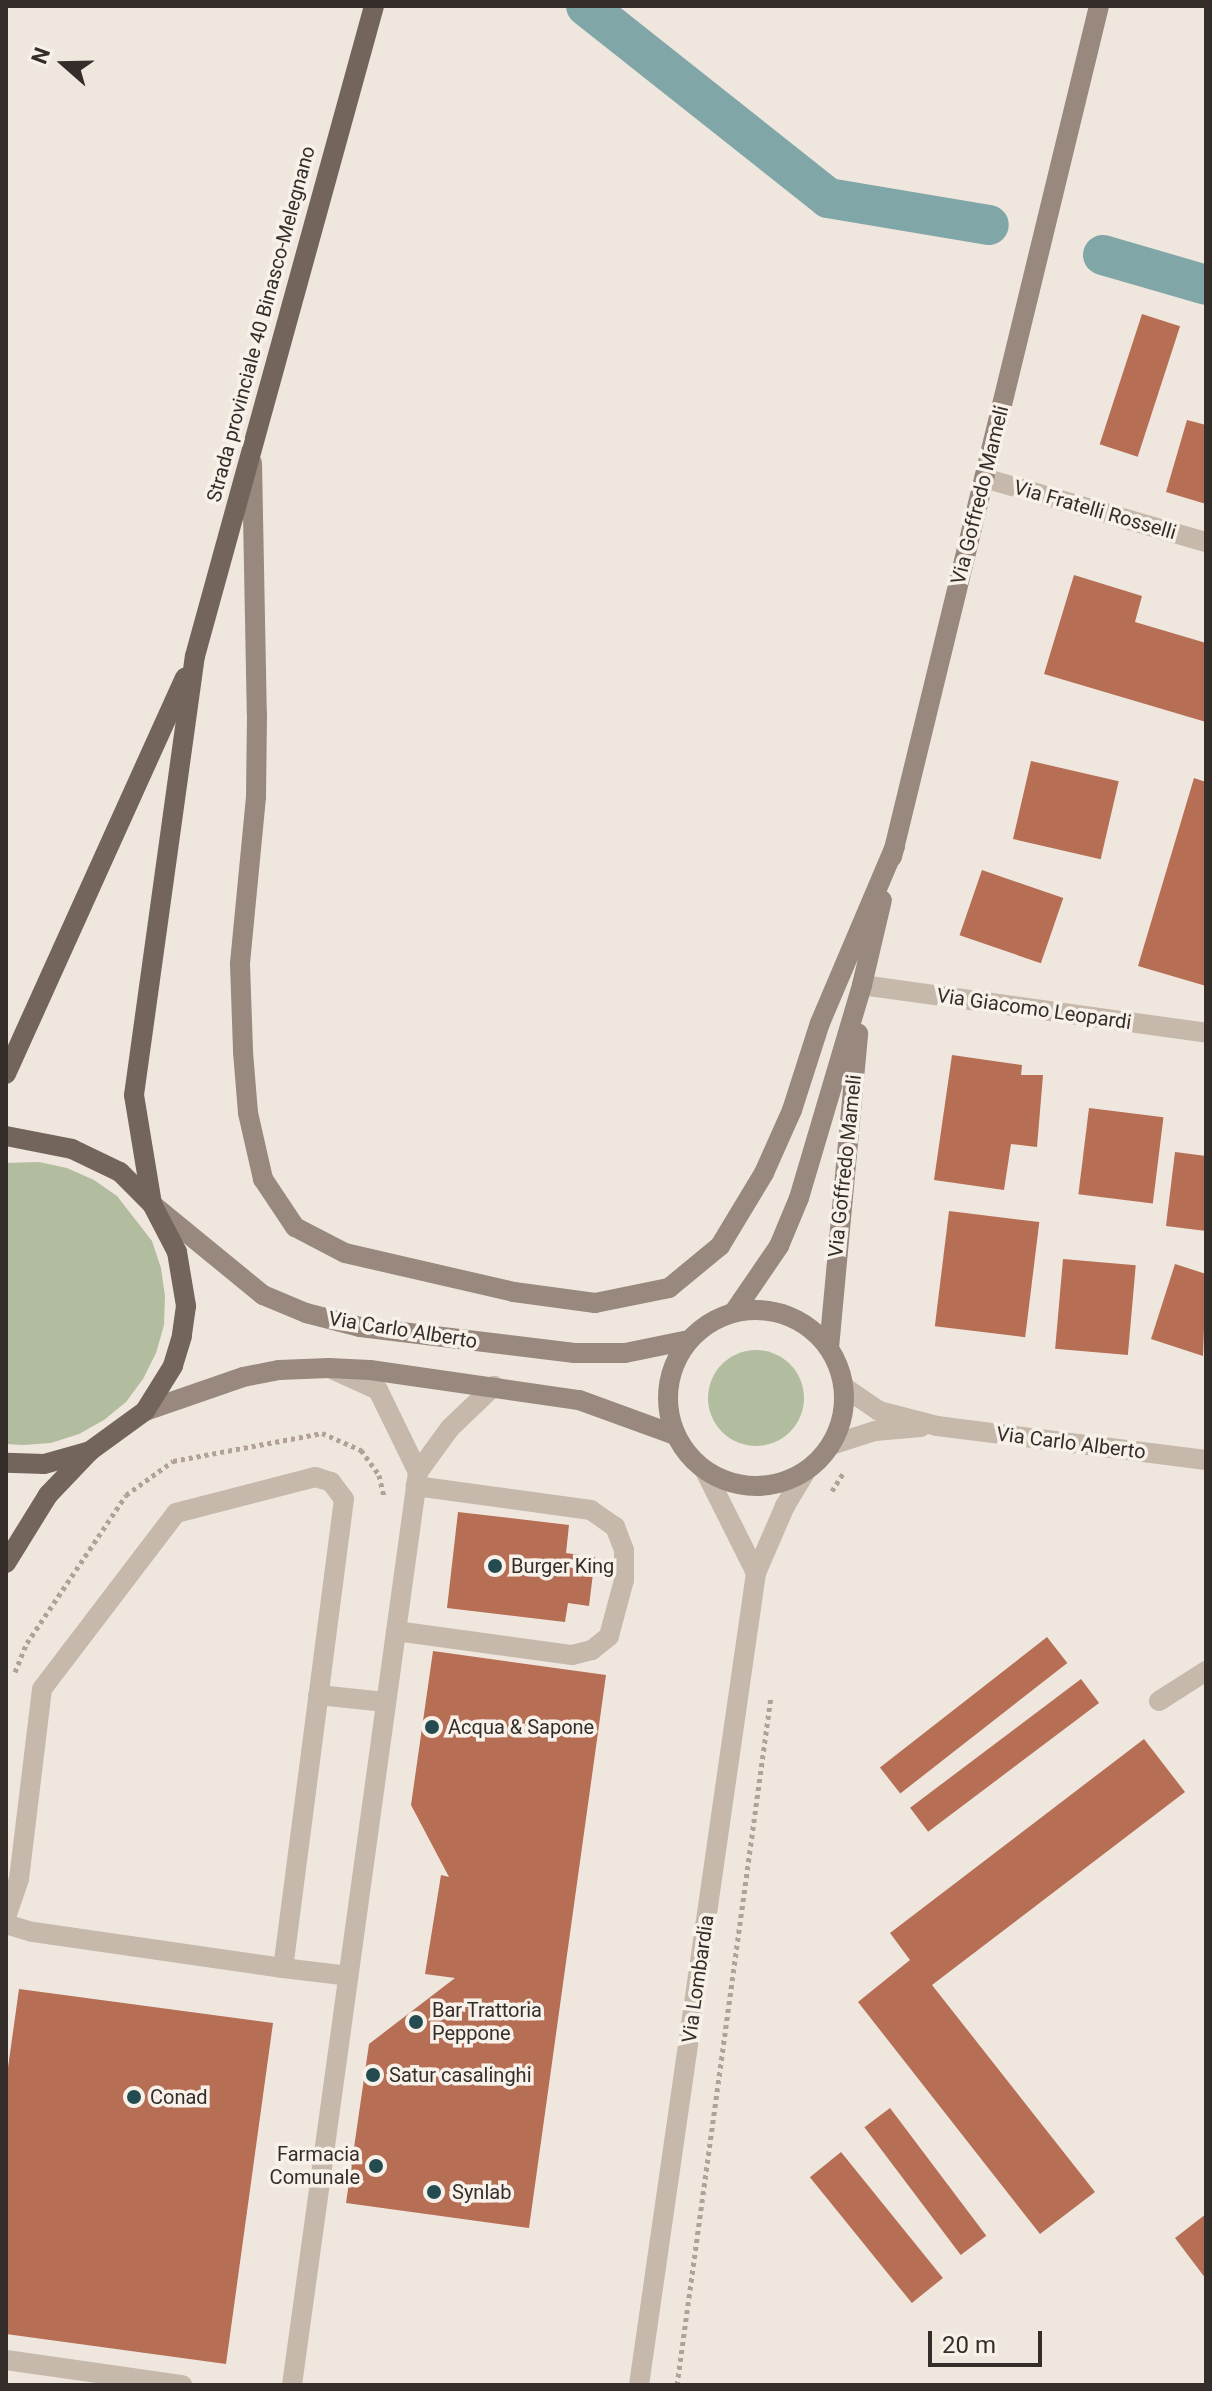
<!DOCTYPE html>
<style>
body{margin:0}
#map{position:relative;width:1212px;height:2391px;overflow:hidden;background:#efe7de;font-family:Roboto,sans-serif}
div>[style]{position:absolute}
.green>*{inset:0;background:#b2bc9f}
.round{border-radius:50%}
.canal>*{height:40px;margin:-20px;padding:0 20px;transform-origin:20px;border-radius:20px;background:#80a6a8}
.building>*{inset:0;background:#b66e54;transform-origin:0 0}
.path>*{height:5px;margin-top:-2.5px;transform-origin:0;background:repeating-linear-gradient(90deg,#b1a295 0 4px,transparent 0 8px)}
.lane>*{height:20px;margin:-10px;padding:0 10px;transform-origin:10px;border-radius:10px;background:#c6b8ab}
.street>*{height:20px;margin:-10px;padding:0 10px;transform-origin:10px;border-radius:10px;background:#c6b8ab}
.secondary>*{height:20px;margin:-10px;padding:0 10px;transform-origin:10px;border-radius:10px;background:#99887d}
.secondary>.ring{margin:-10px;padding:0;box-sizing:content-box;background:none;border:20px solid #99887d;border-radius:50%}
.primary>*{height:20px;margin:-10px;padding:0 10px;transform-origin:10px;border-radius:10px;background:#74655c}
.dots>*{width:22px;height:22px;translate:-50% -50%;box-sizing:border-box;border:4px solid #f7f1e9;border-radius:50%}
span{translate:-50% -50%;white-space:nowrap;text-align:center;line-height:1.15;-webkit-text-stroke:7px #f7f1e9;paint-order:stroke}
.street-label{font-size:20px;color:#342d29}
.poi-label{font-size:20px;color:#342d29}
.left{translate:0 -50%;text-align:left}
.right{translate:-100% -50%;text-align:right}
.frame{position:absolute;inset:0;border:8px solid #342d29;pointer-events:none}
.north{position:absolute;left:24px;top:24px;width:80px;height:80px;-webkit-text-stroke:6px #f7f1e9;paint-order:stroke;rotate:290deg;font-size:22px;font-weight:700;line-height:32px;text-align:center;color:#342d29}
.north::after{content:'';display:block;margin:auto;width:28px;height:36px;background:#342d29;clip-path:polygon(50% 0,100% 100%,50% 72%,0 100%)}
.scale{position:absolute;left:928px;top:2331px;width:114px;height:36px;box-sizing:border-box;border:4px solid #342d29;border-top:0;padding-left:10px;font-size:24px;line-height:28px;white-space:nowrap;color:#342d29;-webkit-text-stroke:6px #f7f1e9;paint-order:stroke}
</style>
<div id="map">
<div class="green">
<i style="clip-path:polygon(39px 1162px,67px 1168px,94px 1180px,117px 1196px,152px 1241px,161px 1268px,165px 1296px,164px 1325px,156px 1353px,143px 1379px,126px 1402px,104px 1420px,79px 1434px,51px 1443px,23px 1445px,6px 1444px,6px 1163px)"></i>
<i class="round" style="left:708px;top:1350px;width:96px;height:96px"></i>
</div>
<div class="canal">
<i style="left:586px;top:6px;width:309px;rotate:38.4deg"></i>
<i style="left:828px;top:198px;width:163px;rotate:9.5deg"></i>
<i style="left:1103px;top:255px;width:107px;rotate:16.2deg"></i>
</div>
<div class="building">
<i style="left:1142px;top:314px;width:40px;height:137px;rotate:18deg"></i>
<i style="clip-path:polygon(1187px 420px,1206px 425px,1206px 504px,1166px 492px)"></i>
<i style="clip-path:polygon(1074px 575px,1142px 596px,1135px 622px,1206px 643px,1206px 722px,1044px 674px)"></i>
<i style="left:1031px;top:761px;width:90px;height:80px;rotate:13deg"></i>
<i style="clip-path:polygon(1194px 778px,1206px 782px,1206px 986px,1138px 966px)"></i>
<i style="left:982px;top:870px;width:86px;height:69px;rotate:19deg"></i>
<i style="clip-path:polygon(952px 1055px,1022px 1065px,1021px 1075px,1043px 1075px,1037px 1147px,1011px 1144px,1004px 1190px,934px 1180px)"></i>
<i style="left:1089px;top:1108px;width:75px;height:87px;rotate:7deg"></i>
<i style="clip-path:polygon(1175px 1152px,1206px 1156px,1206px 1231px,1166px 1226px)"></i>
<i style="left:949px;top:1211px;width:91px;height:116px;rotate:7deg"></i>
<i style="left:1063px;top:1259px;width:73px;height:90px;rotate:5deg"></i>
<i style="clip-path:polygon(1175px 1264px,1206px 1274px,1203px 1356px,1151px 1339px)"></i>
<i style="clip-path:polygon(458px 1512px,569px 1525px,566px 1553px,595px 1557px,589px 1606px,568px 1603px,565px 1622px,447px 1608px)"></i>
<i style="left:1047px;top:1637px;width:33px;height:212px;rotate:52deg"></i>
<i style="clip-path:polygon(433px 1651px,606px 1675px,529px 2228px,346px 2203px,369px 2044px,455px 1978px,425px 1974px,441px 1875px,449px 1877px,411px 1805px)"></i>
<i style="left:1081px;top:1679px;width:30px;height:214px;rotate:53deg"></i>
<i style="clip-path:polygon(1144px 1739px,1185px 1792px,932px 1985px,1095px 2192px,1040px 2234px,858px 2002px,910px 1960px,890px 1933px)"></i>
<i style="clip-path:polygon(19px 1989px,273px 2023px,226px 2364px,6px 2334px,6px 2082px)"></i>
<i style="left:890px;top:2108px;width:160px;height:32px;rotate:53deg"></i>
<i style="left:841px;top:2152px;width:162px;height:40px;rotate:51deg"></i>
<i style="clip-path:polygon(1206px 2214px,1206px 2279px,1175px 2238px)"></i>
</div>
<div class="path">
<i style="left:832px;top:1491px;width:22px;rotate:-58deg"></i>
<i style="left:15px;top:1672px;width:31px;rotate:-68deg"></i>
<i style="left:27px;top:1643px;width:178px;rotate:-56.2deg"></i>
<i style="left:126px;top:1495px;width:58px;rotate:-35.9deg"></i>
<i style="left:173px;top:1461px;width:152px;rotate:-10.6deg"></i>
<i style="left:322px;top:1433px;width:43px;rotate:23.6deg"></i>
<i style="left:361px;top:1450px;width:31px;rotate:54deg"></i>
<i style="left:379px;top:1475px;width:22px;rotate:77deg"></i>
<i style="left:677px;top:2385px;width:695px;rotate:-82.23deg"></i>
</div>
<div class="lane">
<i style="left:329px;top:1368px;width:54px;rotate:24.2deg"></i>
<i style="left:378px;top:1390px;width:91px;rotate:64deg"></i>
<i style="left:396px;top:1631px;width:178px;rotate:7.8deg"></i>
<i style="left:572px;top:1655px;width:21px;rotate:-14deg"></i>
<i style="left:592px;top:1650px;width:22px;rotate:-39deg"></i>
<i style="left:609px;top:1636px;width:58px;rotate:-75deg"></i>
<i style="left:624px;top:1580px;width:30px;rotate:-90deg"></i>
<i style="left:624px;top:1550px;width:25px;rotate:-111deg"></i>
<i style="left:615px;top:1527px;width:29px;rotate:-145deg"></i>
<i style="left:591px;top:1510px;width:177px;rotate:-172.2deg"></i>
<i style="left:318px;top:1695px;width:68px;rotate:5.9deg"></i>
<i style="left:1159px;top:1701px;width:56px;rotate:-32.6deg"></i>
<i style="left:6px;top:1917px;width:40px;rotate:-71.1deg"></i>
<i style="left:19px;top:1879px;width:191px;rotate:-83.1deg"></i>
<i style="left:42px;top:1689px;width:221px;rotate:-52.7deg"></i>
<i style="left:176px;top:1513px;width:144px;rotate:-14.5deg"></i>
<i style="left:315px;top:1477px;width:17px;rotate:17deg"></i>
<i style="left:331px;top:1482px;width:21px;rotate:53deg"></i>
<i style="left:344px;top:1499px;width:473px;rotate:97.4deg"></i>
<i style="left:283px;top:1968px;width:254px;rotate:-171.8deg"></i>
<i style="left:32px;top:1932px;width:27px;rotate:-163deg"></i>
<i style="left:283px;top:1968px;width:66px;rotate:6.9deg"></i>
<i style="left:6px;top:2360px;width:178px;rotate:8.1deg"></i>
<i style="left:292px;top:2385px;width:922px;rotate:-82.14deg"></i>
<i style="left:418px;top:1472px;width:54px;rotate:-54deg"></i>
<i style="left:450px;top:1428px;width:61px;rotate:-43.7deg"></i>
</div>
<div class="street">
<i style="left:984px;top:478px;width:231px;rotate:16.1deg"></i>
<i style="left:862px;top:985px;width:347px;rotate:7.9deg"></i>
<i style="left:844px;top:1387px;width:42px;rotate:34.4deg"></i>
<i style="left:879px;top:1411px;width:60px;rotate:14.5deg"></i>
<i style="left:937px;top:1426px;width:271px;rotate:7.2deg"></i>
<i style="left:831px;top:1445px;width:46px;rotate:-17.7deg"></i>
<i style="left:875px;top:1431px;width:46px;rotate:-5deg"></i>
<i style="left:705px;top:1471px;width:114px;rotate:63.4deg"></i>
<i style="left:639px;top:2385px;width:820px;rotate:-81.8deg"></i>
<i style="left:756px;top:1573px;width:73px;rotate:-66.6deg"></i>
<i style="left:785px;top:1506px;width:41px;rotate:-59deg"></i>
</div>
<div class="secondary">
<i style="left:252px;top:463px;width:251px;rotate:88.9deg"></i>
<i style="left:257px;top:714px;width:83px;rotate:90.7deg"></i>
<i style="left:256px;top:797px;width:168px;rotate:95.5deg"></i>
<i style="left:240px;top:964px;width:88px;rotate:88deg"></i>
<i style="left:243px;top:1052px;width:61px;rotate:85.3deg"></i>
<i style="left:248px;top:1113px;width:68px;rotate:77.2deg"></i>
<i style="left:263px;top:1179px;width:58px;rotate:56.3deg"></i>
<i style="left:295px;top:1227px;width:56px;rotate:27.5deg"></i>
<i style="left:345px;top:1253px;width:173px;rotate:13deg"></i>
<i style="left:514px;top:1292px;width:82px;rotate:7.7deg"></i>
<i style="left:595px;top:1303px;width:76px;rotate:-11.5deg"></i>
<i style="left:669px;top:1288px;width:66px;rotate:-39.5deg"></i>
<i style="left:720px;top:1246px;width:85px;rotate:-58.9deg"></i>
<i style="left:764px;top:1173px;width:69px;rotate:-66deg"></i>
<i style="left:792px;top:1110px;width:91px;rotate:-72.2deg"></i>
<i style="left:820px;top:1023px;width:192px;rotate:-67deg"></i>
<i style="left:892px;top:857px;width:876px;rotate:-76.33deg"></i>
<i style="left:153px;top:1205px;width:142px;rotate:39.3deg"></i>
<i style="left:263px;top:1295px;width:47px;rotate:22.7deg"></i>
<i style="left:306px;top:1313px;width:56px;rotate:14.5deg"></i>
<i style="left:360px;top:1327px;width:216px;rotate:6.9deg"></i>
<i style="left:574px;top:1353px;width:51px"></i>
<i style="left:625px;top:1353px;width:65px;rotate:-11.5deg"></i>
<i class="ring" style="left:668px;top:1310px;width:156px;height:156px"></i>
<i style="left:734px;top:1312px;width:80px;rotate:-55.7deg"></i>
<i style="left:779px;top:1246px;width:52px;rotate:-67.4deg"></i>
<i style="left:799px;top:1198px;width:222px;rotate:-73.5deg"></i>
<i style="left:862px;top:985px;width:87px;rotate:-76.8deg"></i>
<i style="left:829px;top:1348px;width:316px;rotate:-84.7deg"></i>
<i style="left:145px;top:1411px;width:104px;rotate:-19.1deg"></i>
<i style="left:243px;top:1377px;width:37px;rotate:-11deg"></i>
<i style="left:279px;top:1370px;width:50px;rotate:-2.3deg"></i>
<i style="left:329px;top:1368px;width:41px;rotate:2.8deg"></i>
<i style="left:370px;top:1370px;width:211px;rotate:8.2deg"></i>
<i style="left:579px;top:1400px;width:102px;rotate:20deg"></i>
</div>
<div class="primary">
<i style="left:6px;top:1074px;width:435px;rotate:-65.7deg"></i>
<i style="left:6px;top:1136px;width:67px;rotate:11.1deg"></i>
<i style="left:72px;top:1149px;width:53px;rotate:25.6deg"></i>
<i style="left:120px;top:1172px;width:45px;rotate:45deg"></i>
<i style="left:152px;top:1204px;width:54px;rotate:62.5deg"></i>
<i style="left:177px;top:1252px;width:55px;rotate:80.5deg"></i>
<i style="left:186px;top:1306px;width:30px;rotate:98deg"></i>
<i style="left:182px;top:1336px;width:31px;rotate:107deg"></i>
<i style="left:173px;top:1366px;width:53px;rotate:121.9deg"></i>
<i style="left:145px;top:1411px;width:68px;rotate:144deg"></i>
<i style="left:90px;top:1451px;width:48px;rotate:164.2deg"></i>
<i style="left:44px;top:1464px;width:38px;rotate:-178deg"></i>
<i style="left:152px;top:1204px;width:110px;rotate:-99.4deg"></i>
<i style="left:134px;top:1095px;width:443px;rotate:-82.1deg"></i>
<i style="left:195px;top:656px;width:674px;rotate:-74.6deg"></i>
<i style="left:6px;top:1563px;width:80px;rotate:-58.3deg"></i>
<i style="left:48px;top:1495px;width:61px;rotate:-46.3deg"></i>
</div>
<div class="dots">
<i style="left:495px;top:1566px;background:#244c50"></i>
<i style="left:432px;top:1727px;background:#244c50"></i>
<i style="left:416px;top:2022px;background:#244c50"></i>
<i style="left:373px;top:2075px;background:#244c50"></i>
<i style="left:134px;top:2097px;background:#244c50"></i>
<i style="left:376px;top:2166px;background:#244c50"></i>
<i style="left:434px;top:2192px;background:#244c50"></i>
</div>
<div class="street-label">
<span style="left:261px;top:324px;rotate:-75deg">Strada provinciale 40 Binasco-Melegnano</span>
<span style="left:980px;top:495px;rotate:-76deg">Via Goffredo Mameli</span>
<span style="left:1095px;top:510px;rotate:16deg">Via Fratelli Rosselli</span>
<span style="left:1034px;top:1009px;rotate:8deg">Via Giacomo Leopardi</span>
<span style="left:845px;top:1166px;rotate:-84deg">Via Goffredo Mameli</span>
<span style="left:403px;top:1330px;rotate:9deg">Via Carlo Alberto</span>
<span style="left:1071px;top:1443px;rotate:7deg">Via Carlo Alberto</span>
<span style="left:698px;top:1979px;rotate:-82deg">Via Lombardia</span>
</div>
<div class="poi-label">
<span class="left" style="left:511px;top:1566px">Burger King</span>
<span class="left" style="left:448px;top:1727px">Acqua &amp; Sapone</span>
<span class="left" style="left:432px;top:2022px">Bar Trattoria<br>Peppone</span>
<span class="left" style="left:389px;top:2075px">Satur casalinghi</span>
<span class="left" style="left:150px;top:2097px">Conad</span>
<span class="right" style="left:360px;top:2166px">Farmacia<br>Comunale</span>
<span class="left" style="left:452px;top:2192px">Synlab</span>
</div>
<div class="frame"></div>
<div class="north">N</div>
<div class="scale">20 m</div>
</div>
